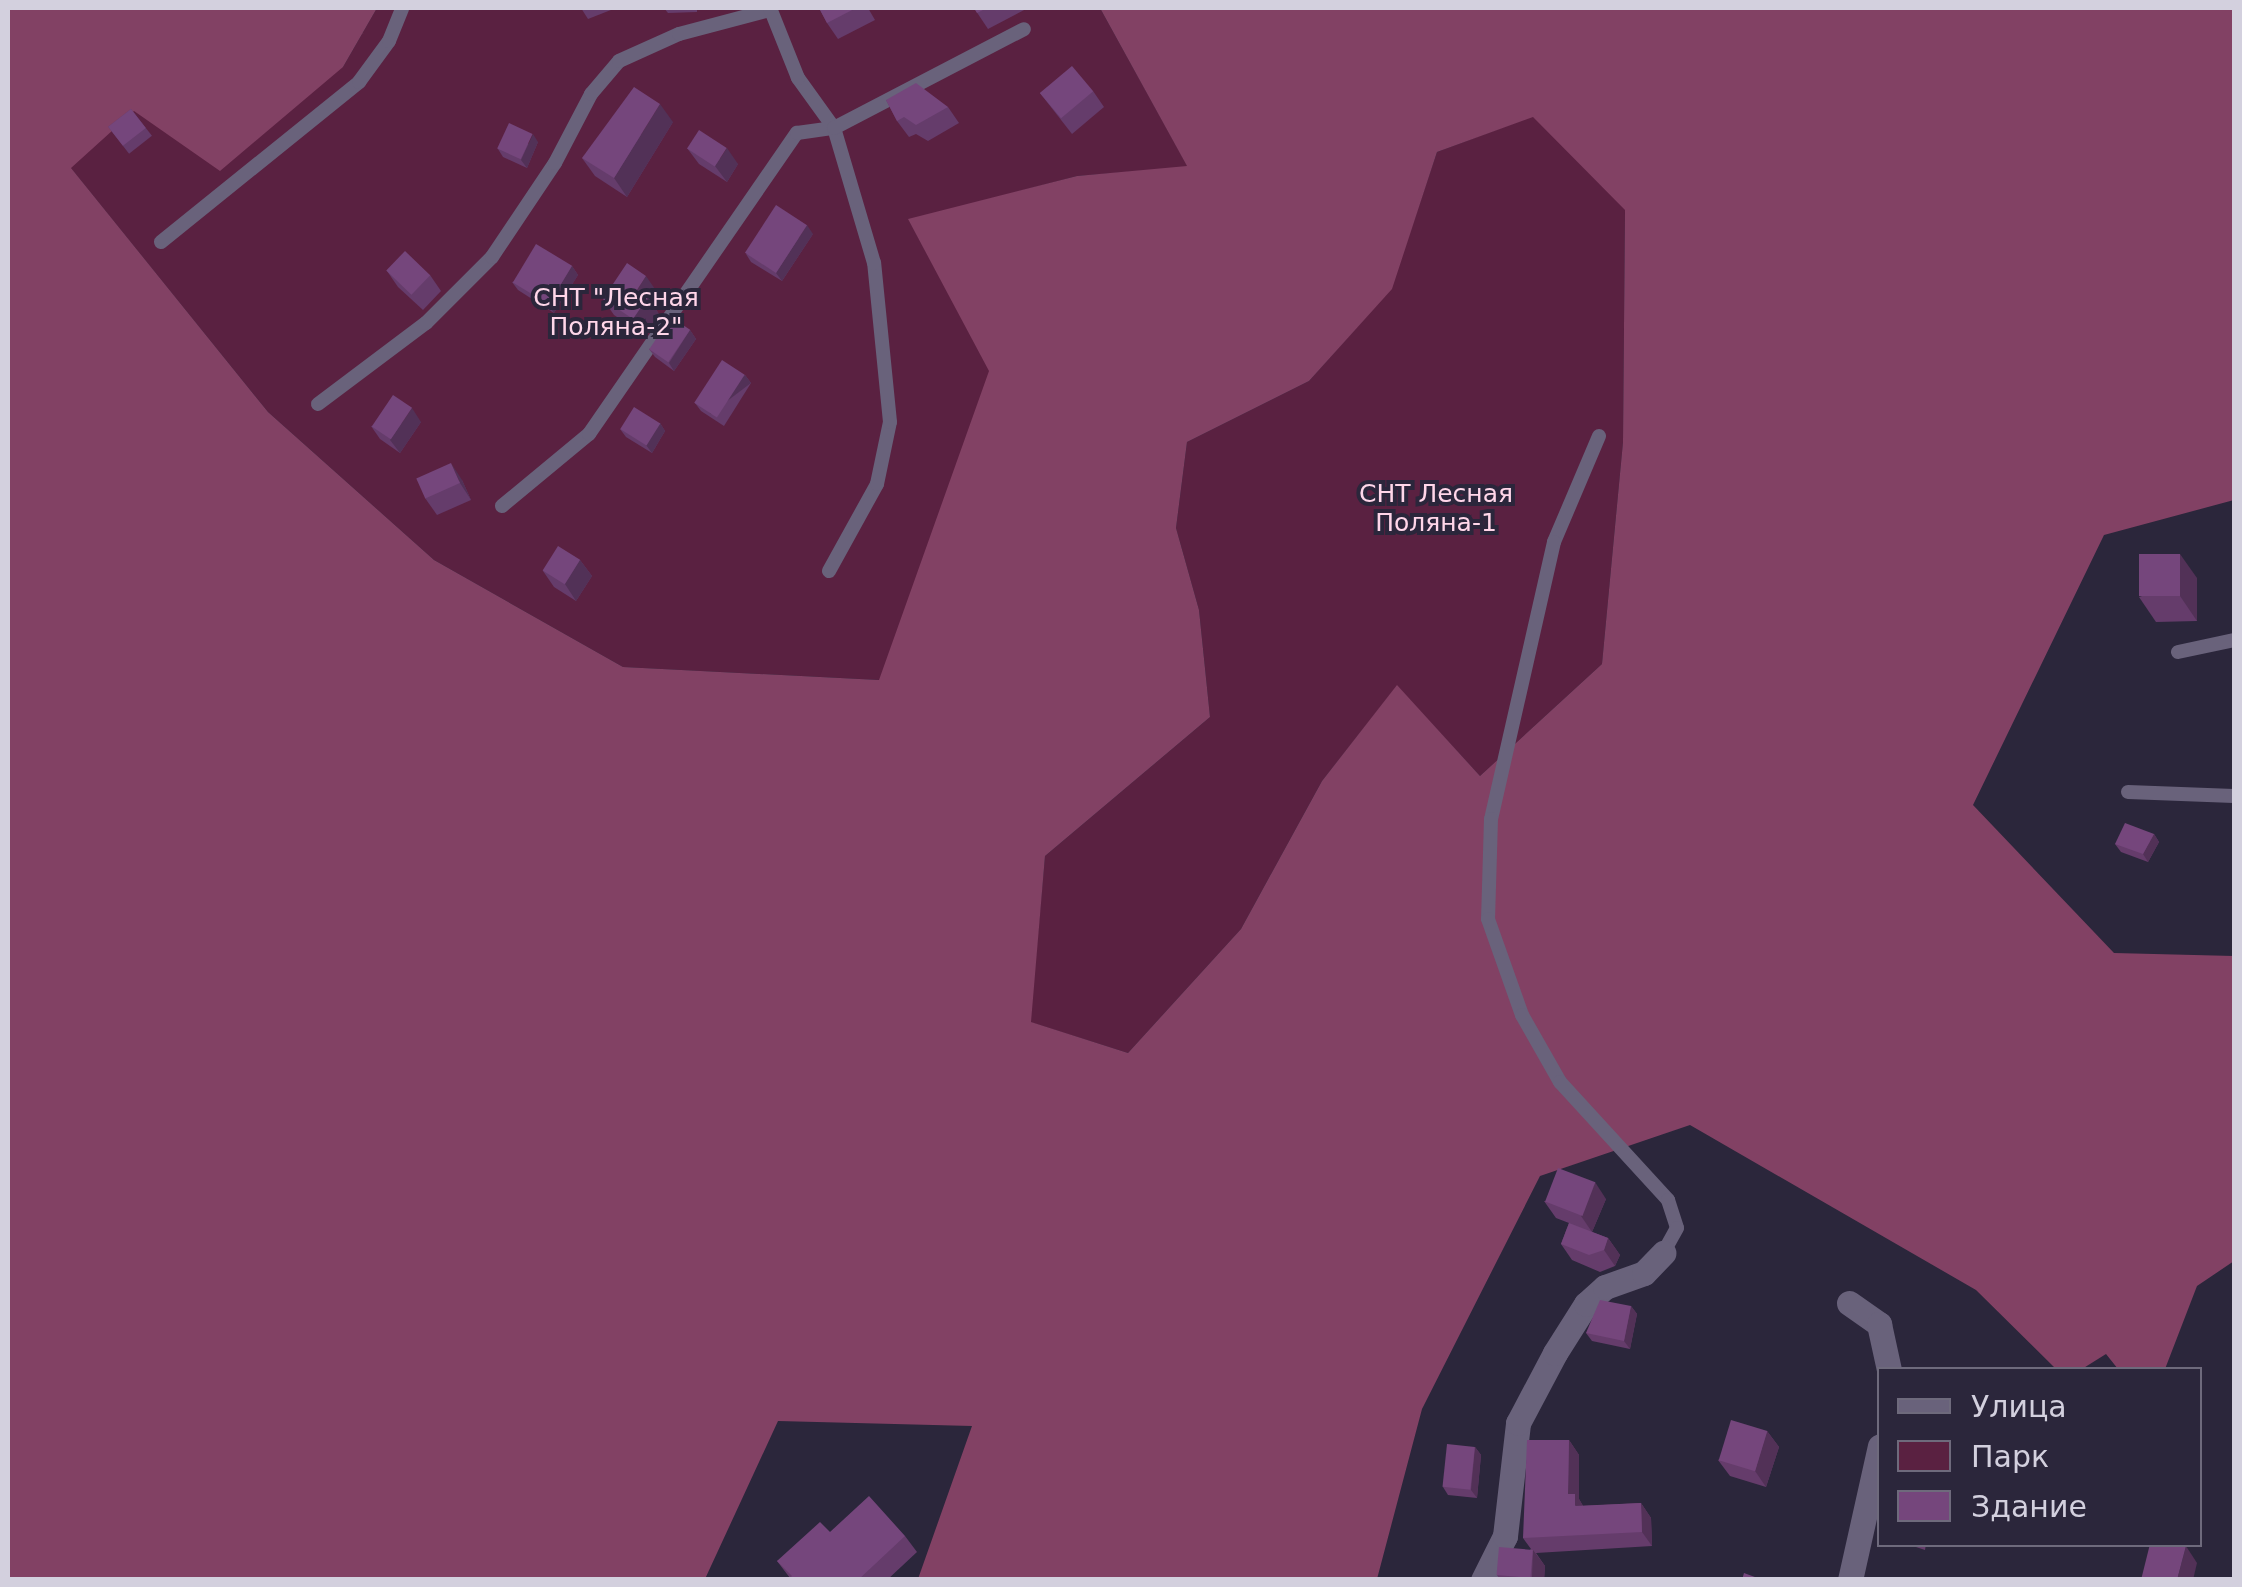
<!DOCTYPE html>
<meta charset="utf-8">
<style>
body{margin:0}
#map{position:relative;width:2242px;height:1587px;overflow:hidden;background:#2b263b;font-family:"DejaVu Sans",sans-serif}
div>[style]{position:absolute}
.green>*{inset:0;background:#5a2141}
.forest>*{inset:0;background:#824164}
.service>*{height:14px;margin:-7px;padding:0 7px;transform-origin:7px;border-radius:7px;background:#69627b}
.minor>*{height:25px;margin:-12.5px;padding:0 12.5px;transform-origin:12.5px;border-radius:12.5px;background:#69627b}
.wall>*{inset:0;background:#653c6b;transform-origin:0 0}
.shaded-wall>*{inset:0;background:#523157;transform-origin:0 0}
.building>*{inset:0;background:#75467c;transform-origin:0 0}
span{translate:-50% -50%;white-space:nowrap;text-align:center;line-height:1.15;-webkit-text-stroke:8px #2b263b;paint-order:stroke}
.park-label{font-size:25px;color:#ffd6e9}
.frame{position:absolute;inset:0;border:10px solid #d3d0de;pointer-events:none}
.legend{position:absolute;left:1877px;top:1367px;width:325px;height:180px;box-sizing:border-box;background:#2b263b;border:2px solid #6e6a7c;margin:0;padding:12px 18px;list-style:none;font-size:30px;color:#d3d0de}
.legend li{display:flex;align-items:center;gap:20px;height:50px}
.legend b{width:50px;border:2px solid #6e6a7c}
</style>
<div id="map">
<div class="green">
<i style="clip-path:polygon(377px 8px,1100px 8px,1188px 167px,1077px 176px,909px 220px,990px 371px,880px 680px,623px 667px,434px 560px,268px 412px,70px 167px,134px 110px,343px 67px)"></i>
<i style="clip-path:polygon(1533px 116px,1625px 209px,1623px 442px,1602px 664px,1480px 776px,1397px 686px,1322px 781px,1241px 929px,1128px 1053px,1030px 1022px,1045px 856px,1210px 717px,1199px 610px,1176px 528px,1187px 442px,1309px 381px,1391px 289px,1437px 152px)"></i>
</div>
<div class="forest">
<i style="clip-path:polygon(evenodd,8px 8px,377px 8px,343px 67px,220px 171px,134px 111px,71px 168px,268px 412px,434px 560px,623px 667px,879px 680px,989px 371px,908px 219px,1077px 176px,1187px 166px,1100px 8px,2234px 8px,2234px 500px,2104px 535px,1973px 805px,2114px 953px,2234px 956px,2234px 1261px,2197px 1286px,2165px 1369px,2118px 1369px,2106px 1354px,2082px 1369px,2056px 1369px,1976px 1290px,1690px 1125px,1540px 1176px,1422px 1409px,1377px 1579px,918px 1579px,972px 1426px,778px 1421px,705px 1579px,8px 1580px,8px 8px,1533px 117px,1625px 210px,1623px 442px,1602px 664px,1480px 776px,1397px 685px,1322px 781px,1241px 929px,1128px 1053px,1031px 1022px,1045px 856px,1210px 717px,1199px 610px,1176px 528px,1187px 442px,1309px 381px,1392px 289px,1437px 152px,1533px 117px)"></i>
</div>
<div class="service">
<i style="left:161px;top:242px;width:255px;rotate:-38.9deg"></i>
<i style="left:359px;top:82px;width:51px;rotate:-53.8deg"></i>
<i style="left:389px;top:41px;width:35px;rotate:-68deg"></i>
<i style="left:318px;top:404px;width:135px;rotate:-36.9deg"></i>
<i style="left:426px;top:323px;width:93px;rotate:-45deg"></i>
<i style="left:492px;top:257px;width:113px;rotate:-56.2deg"></i>
<i style="left:555px;top:163px;width:78px;rotate:-62.4deg"></i>
<i style="left:591px;top:94px;width:43px;rotate:-49.7deg"></i>
<i style="left:619px;top:61px;width:66px;rotate:-24.2deg"></i>
<i style="left:679px;top:34px;width:94px;rotate:-14.8deg"></i>
<i style="left:1599px;top:436px;width:115px;rotate:113deg"></i>
<i style="left:1554px;top:542px;width:284px;rotate:102.8deg"></i>
<i style="left:1491px;top:819px;width:100px;rotate:91.7deg"></i>
<i style="left:1488px;top:919px;width:102px;rotate:70.5deg"></i>
<i style="left:1522px;top:1015px;width:77px;rotate:60.4deg"></i>
<i style="left:1560px;top:1082px;width:160px;rotate:47.5deg"></i>
<i style="left:1668px;top:1200px;width:29px;rotate:72deg"></i>
<i style="left:1677px;top:1228px;width:29px;rotate:119deg"></i>
<i style="left:502px;top:506px;width:113px;rotate:-39.6deg"></i>
<i style="left:589px;top:434px;width:366px;rotate:-55.4deg"></i>
<i style="left:797px;top:133px;width:37px;rotate:-8deg"></i>
<i style="left:834px;top:128px;width:62px;rotate:-125.8deg"></i>
<i style="left:798px;top:78px;width:75px;rotate:-111.8deg"></i>
<i style="left:829px;top:571px;width:99px;rotate:-61.1deg"></i>
<i style="left:877px;top:484px;width:63px;rotate:-78.2deg"></i>
<i style="left:890px;top:422px;width:160px;rotate:-95.7deg"></i>
<i style="left:874px;top:263px;width:141px;rotate:-106.5deg"></i>
<i style="left:834px;top:128px;width:214px;rotate:-27.5deg"></i>
<i style="left:2178px;top:652px;width:57px;rotate:-12.1deg"></i>
<i style="left:2128px;top:792px;width:106px;rotate:2.2deg"></i>
</div>
<div class="minor">
<i style="left:1849px;top:1303px;width:37px;rotate:35deg"></i>
<i style="left:1879px;top:1324px;width:47px;rotate:77.7deg"></i>
<i style="left:1483px;top:1580px;width:49px;rotate:-63.4deg"></i>
<i style="left:1505px;top:1536px;width:114px;rotate:-83.4deg"></i>
<i style="left:1518px;top:1423px;width:79px;rotate:-62.1deg"></i>
<i style="left:1555px;top:1353px;width:58px;rotate:-57.7deg"></i>
<i style="left:1586px;top:1304px;width:25px;rotate:-42deg"></i>
<i style="left:1605px;top:1287px;width:41px;rotate:-19.7deg"></i>
<i style="left:1644px;top:1273px;width:28px;rotate:-46deg"></i>
<i style="left:1850px;top:1580px;width:137px;rotate:-77.4deg"></i>
</div>
<div class="wall">
<i style="clip-path:polygon(581px 8px,616px 8px,588px 19px)"></i>
<i style="clip-path:polygon(664px 8px,697px 8px,697px 12px,668px 13px)"></i>
<i style="clip-path:polygon(819px 8px,868px 8px,875px 20px,838px 39px,827px 23px)"></i>
<i style="clip-path:polygon(974px 8px,1025px 8px,1026px 9px,988px 29px)"></i>
<i style="clip-path:polygon(1093px 91px,1104px 107px,1072px 134px,1040px 93px)"></i>
<i style="clip-path:polygon(886px 100px,948px 107px,959px 123px,928px 141px,916px 134px,909px 137px,897px 121px)"></i>
<i style="left:131px;top:109px;width:34px;height:29px;rotate:52deg"></i>
<i style="clip-path:polygon(673px 122px,627px 197px,595px 176px,582px 158px)"></i>
<i style="clip-path:polygon(538px 142px,527px 168px,503px 157px,498px 149px)"></i>
<i style="clip-path:polygon(687px 148px,738px 164px,727px 182px,699px 164px)"></i>
<i style="clip-path:polygon(813px 234px,782px 281px,751px 262px,746px 254px)"></i>
<i style="clip-path:polygon(572px 266px,578px 275px,554px 313px,518px 290px,512px 282px)"></i>
<i style="clip-path:polygon(387px 271px,430px 275px,441px 291px,423px 310px,398px 287px)"></i>
<i style="clip-path:polygon(657px 292px,651px 302px,659px 314px,644px 335px,614px 315px,603px 299px)"></i>
<i style="clip-path:polygon(690px 330px,696px 339px,674px 371px,655px 357px,649px 349px)"></i>
<i style="clip-path:polygon(745px 375px,751px 383px,724px 426px,701px 411px,695px 403px)"></i>
<i style="clip-path:polygon(421px 422px,400px 453px,380px 439px,371px 426px)"></i>
<i style="clip-path:polygon(660px 423px,665px 431px,652px 453px,626px 437px,620px 429px)"></i>
<i style="clip-path:polygon(462px 480px,471px 500px,437px 515px,425px 498px)"></i>
<i style="clip-path:polygon(580px 560px,592px 576px,576px 601px,554px 587px,543px 571px)"></i>
<i style="clip-path:polygon(2197px 578px,2197px 621px,2156px 622px,2139px 597px)"></i>
<i style="clip-path:polygon(2154px 834px,2159px 842px,2148px 862px,2121px 852px,2115px 844px)"></i>
<i style="clip-path:polygon(1606px 1199px,1592px 1232px,1608px 1238px,1620px 1255px,1615px 1266px,1600px 1272px,1572px 1260px,1561px 1244px,1569px 1223px,1556px 1218px,1544px 1201px)"></i>
<i style="clip-path:polygon(1631px 1306px,1637px 1314px,1630px 1349px,1592px 1341px,1586px 1333px)"></i>
<i style="clip-path:polygon(1767px 1431px,1779px 1447px,1766px 1487px,1730px 1476px,1718px 1460px)"></i>
<i style="clip-path:polygon(1569px 1440px,1579px 1455px,1579px 1499px,1583px 1506px,1641px 1503px,1651px 1518px,1652px 1546px,1536px 1553px,1545px 1566px,1544px 1580px,1500px 1580px,1497px 1575px,1531px 1549px,1523px 1538px)"></i>
<i style="clip-path:polygon(1475px 1447px,1481px 1455px,1477px 1498px,1448px 1495px,1443px 1487px)"></i>
<i style="clip-path:polygon(830px 1532px,905px 1536px,917px 1552px,887px 1580px,788px 1580px,790px 1578px,777px 1561px)"></i>
<i style="clip-path:polygon(1907px 1544px,1926px 1544px,1925px 1550px)"></i>
</div>
<div class="shaded-wall">
<i style="clip-path:polygon(660px 104px,673px 122px,627px 197px,614px 178px)"></i>
<i style="clip-path:polygon(533px 134px,538px 142px,527px 168px,521px 160px)"></i>
<i style="clip-path:polygon(727px 148px,738px 164px,727px 182px,715px 166px)"></i>
<i style="clip-path:polygon(807px 225px,813px 234px,782px 281px,776px 273px)"></i>
<i style="clip-path:polygon(572px 266px,578px 275px,554px 313px,548px 305px)"></i>
<i style="clip-path:polygon(646px 276px,657px 292px,651px 302px,659px 314px,644px 335px,633px 319px,637px 290px)"></i>
<i style="clip-path:polygon(690px 330px,696px 339px,674px 371px,669px 363px)"></i>
<i style="left:745px;top:375px;width:10px;height:51px;rotate:53deg"></i>
<i style="clip-path:polygon(412px 408px,421px 422px,400px 453px,390px 440px)"></i>
<i style="clip-path:polygon(660px 423px,665px 431px,652px 453px,646px 445px)"></i>
<i style="clip-path:polygon(451px 463px,462px 480px,471px 500px,460px 483px)"></i>
<i style="clip-path:polygon(2180px 554px,2197px 578px,2197px 621px,2180px 596px)"></i>
<i style="clip-path:polygon(580px 560px,592px 576px,576px 601px,565px 584px)"></i>
<i style="clip-path:polygon(2154px 834px,2159px 842px,2148px 862px,2143px 854px)"></i>
<i style="clip-path:polygon(1595px 1182px,1606px 1199px,1592px 1232px,1581px 1216px)"></i>
<i style="clip-path:polygon(1608px 1238px,1620px 1255px,1615px 1266px,1604px 1250px)"></i>
<i style="clip-path:polygon(1631px 1306px,1637px 1314px,1630px 1349px,1624px 1341px)"></i>
<i style="clip-path:polygon(1767px 1431px,1779px 1447px,1766px 1487px,1755px 1471px)"></i>
<i style="clip-path:polygon(1569px 1440px,1579px 1455px,1579px 1499px,1585px 1509px,1585px 1520px,1568px 1494px)"></i>
<i style="clip-path:polygon(1475px 1447px,1481px 1455px,1477px 1498px,1471px 1490px)"></i>
<i style="clip-path:polygon(1641px 1503px,1651px 1518px,1652px 1546px,1642px 1532px)"></i>
<i style="clip-path:polygon(2186px 1546px,2197px 1563px,2193px 1580px,2177px 1580px)"></i>
<i style="clip-path:polygon(1533px 1550px,1545px 1566px,1544px 1580px,1533px 1580px,1532px 1577px)"></i>
</div>
<div class="building">
<i style="clip-path:polygon(819px 8px,856px 8px,827px 23px)"></i>
<i style="clip-path:polygon(974px 8px,987px 8px,977px 13px)"></i>
<i style="left:1072px;top:66px;width:33px;height:42px;rotate:50deg"></i>
<i style="clip-path:polygon(916px 83px,948px 107px,916px 125px,904px 117px,897px 121px,886px 100px)"></i>
<i style="clip-path:polygon(634px 87px,660px 104px,614px 178px,582px 158px)"></i>
<i style="left:131px;top:109px;width:24px;height:29px;rotate:52deg"></i>
<i style="left:509px;top:123px;width:26px;height:28px;rotate:25deg"></i>
<i style="left:699px;top:130px;width:33px;height:22px;rotate:33deg"></i>
<i style="left:776px;top:205px;width:37px;height:57px;rotate:33deg"></i>
<i style="left:536px;top:244px;width:42px;height:45px;rotate:31deg"></i>
<i style="left:405px;top:251px;width:35px;height:27px;rotate:44deg"></i>
<i style="clip-path:polygon(627px 263px,646px 276px,637px 290px,648px 297px,633px 319px,603px 299px)"></i>
<i style="left:671px;top:317px;width:23px;height:39px;rotate:34deg"></i>
<i style="left:722px;top:360px;width:27px;height:51px;rotate:33deg"></i>
<i style="left:393px;top:395px;width:23px;height:38px;rotate:34deg"></i>
<i style="left:634px;top:407px;width:31px;height:26px;rotate:32deg"></i>
<i style="left:451px;top:463px;width:22px;height:38px;rotate:66deg"></i>
<i style="left:558px;top:546px;width:26px;height:29px;rotate:32deg"></i>
<i style="left:2180px;top:554px;width:42px;height:41px;rotate:90deg"></i>
<i style="clip-path:polygon(2125px 823px,2154px 834px,2143px 854px,2115px 844px)"></i>
<i style="left:1558px;top:1168px;width:40px;height:36px;rotate:21deg"></i>
<i style="clip-path:polygon(1569px 1223px,1608px 1238px,1604px 1250px,1589px 1255px,1561px 1244px)"></i>
<i style="clip-path:polygon(1600px 1300px,1631px 1306px,1624px 1341px,1586px 1333px)"></i>
<i style="left:1731px;top:1420px;width:38px;height:42px;rotate:17deg"></i>
<i style="clip-path:polygon(1527px 1440px,1569px 1440px,1568px 1494px,1575px 1494px,1575px 1506px,1641px 1503px,1642px 1532px,1523px 1538px)"></i>
<i style="left:1447px;top:1444px;width:28px;height:43px;rotate:6deg"></i>
<i style="clip-path:polygon(869px 1496px,905px 1536px,858px 1580px,788px 1580px,792px 1576px,777px 1561px,820px 1522px,830px 1532px)"></i>
<i style="clip-path:polygon(2150px 1544px,2178px 1544px,2186px 1546px,2177px 1580px,2141px 1580px)"></i>
<i style="left:1499px;top:1547px;width:34px;height:28px;rotate:5deg"></i>
<i style="clip-path:polygon(1744px 1573px,1763px 1580px,1742px 1580px)"></i>
</div>
<div class="park-label">
<span style="left:616px;top:313px">СНТ "Лесная<br>Поляна-2"</span>
<span style="left:1436px;top:509px">СНТ Лесная<br>Поляна-1</span>
</div>
<div class="frame"></div>
<ul class="legend">
<li><b style="height:12px;background:#69627b"></b>Улица</li>
<li><b style="height:28px;background:#5a2141"></b>Парк</li>
<li><b style="height:28px;background:#75467c"></b>Здание</li>
</ul>
</div>
